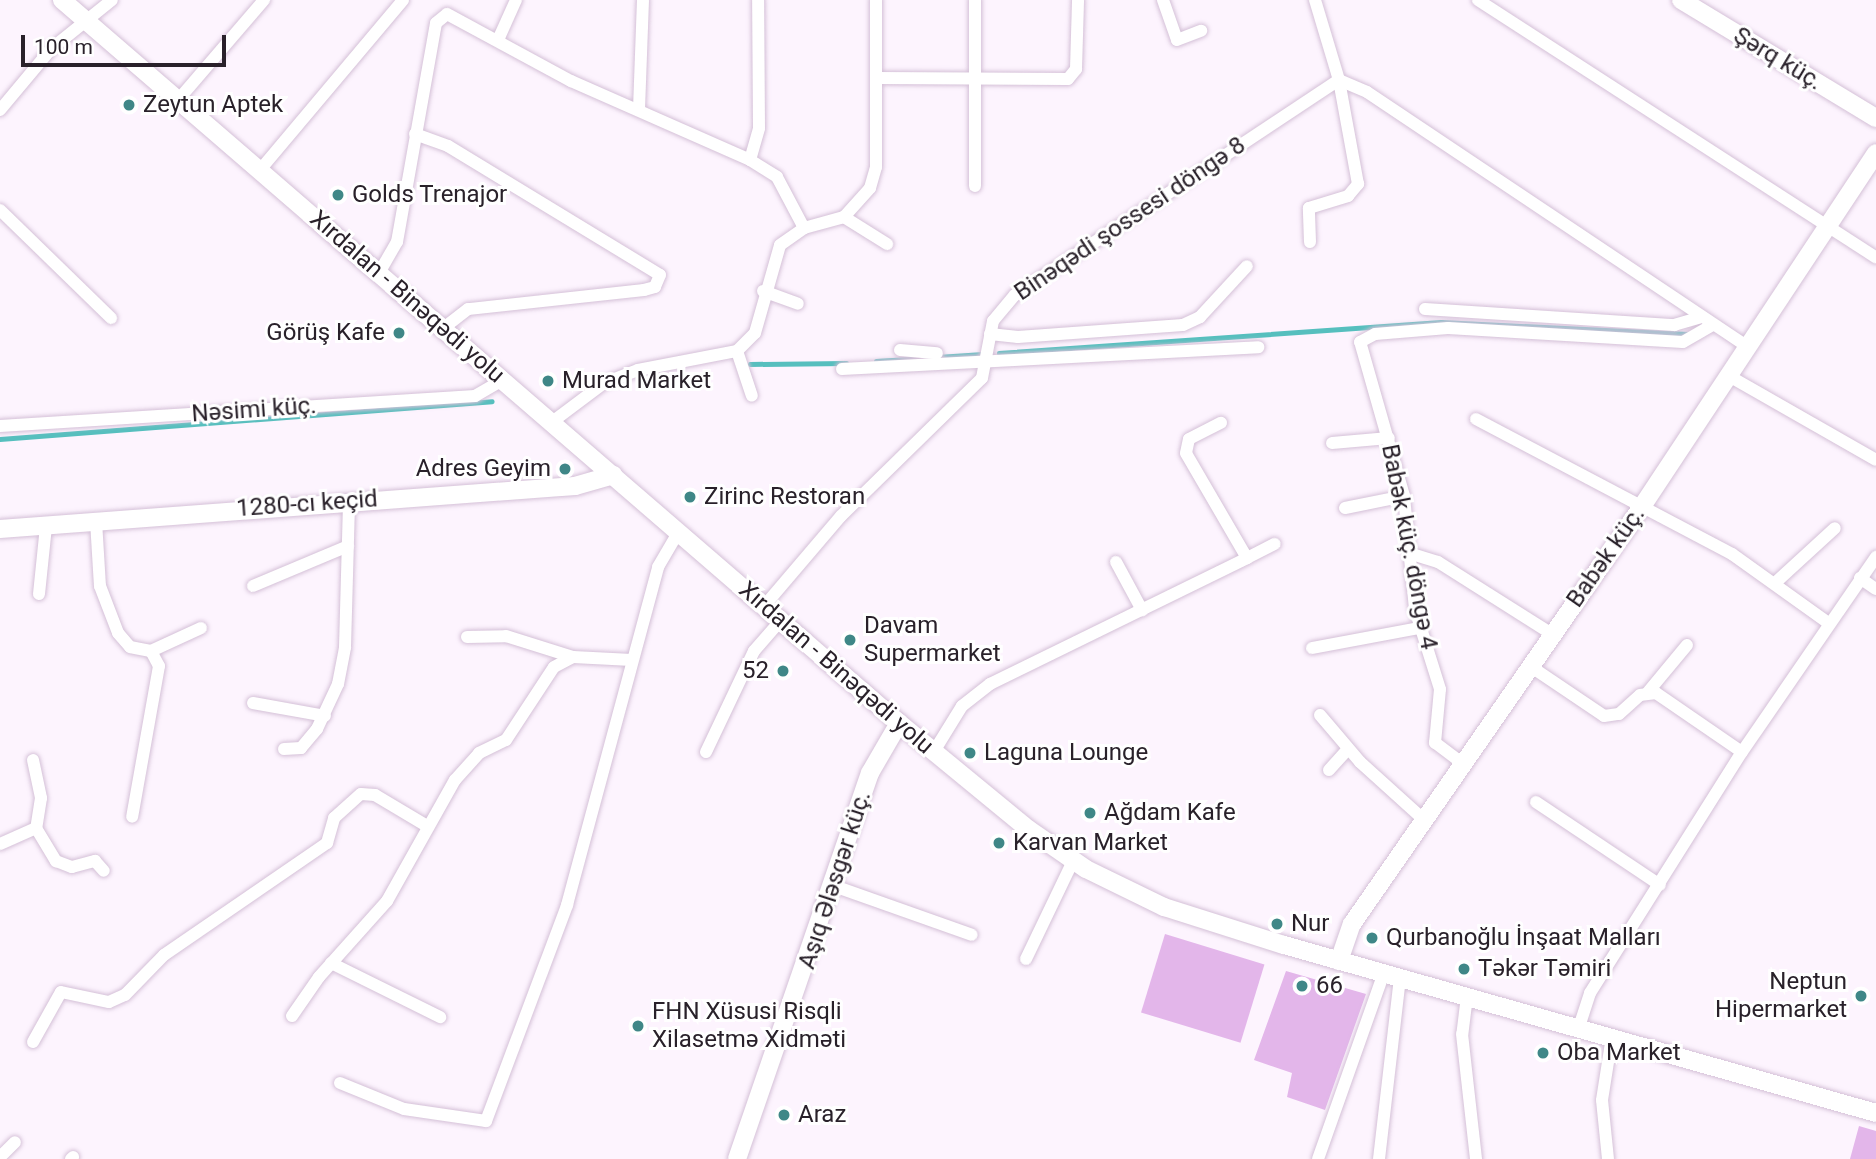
<!DOCTYPE html>
<meta charset="utf-8">
<style>
body{margin:0}
#map{position:relative;width:1876px;height:1159px;overflow:hidden;background:#fdf4fe;font-family:Roboto,sans-serif}
div>[style]{position:absolute}
.green>*{inset:0;background:#e3b6ea;transform-origin:0 0}
.stream>*{height:4.5px;margin:-2.25px;padding:0 2.25px;transform-origin:2.25px;border-radius:2.25px;background:#56bfbe}
.roads{filter:drop-shadow(0 0 2px #d4c0d7) drop-shadow(0 0 2px #d4c0d7)}
.street>*{height:12px;margin:-6px;padding:0 6px;transform-origin:6px;border-radius:6px;background:#fff}
.secondary>*{height:18px;margin:-9px;padding:0 9px;transform-origin:9px;border-radius:9px;background:#fff}
.dots>*{width:19px;height:19px;translate:-50% -50%;box-sizing:border-box;border:4px solid #fff;border-radius:50%}
span{translate:-50% -50%;white-space:nowrap;text-align:center;line-height:1.15;-webkit-text-stroke:6px #fff;paint-order:stroke}
.street-label{font-size:24px;color:#29212a}
.poi-label{font-size:24px;color:#29212a}
.left{translate:0 -50%;text-align:left}
.right{translate:-100% -50%;text-align:right}
.scale{position:absolute;left:21px;top:35px;width:205px;height:32px;box-sizing:border-box;border:4px solid #29212a;border-top:0;padding-left:9px;font-size:21px;line-height:24px;white-space:nowrap;color:#29212a;-webkit-text-stroke:5px #fff;paint-order:stroke}
</style>
<div id="map">
<div class="green">
<i style="left:1165px;top:934px;width:104px;height:82px;rotate:17deg"></i>
<i style="clip-path:polygon(1286px 971px,1366px 994px,1325px 1110px,1287px 1097px,1292px 1073px,1254px 1060px)"></i>
<i style="clip-path:polygon(1859px 1126px,1876px 1131px,1876px 1159px,1850px 1159px)"></i>
</div>
<div class="stream">
<i style="left:999px;top:353px;width:443px;rotate:-4deg"></i>
<i style="left:1441px;top:322px;width:247px;rotate:2.8deg"></i>
<i style="left:938px;top:357px;width:45px;rotate:-3.8deg"></i>
<i style="left:876px;top:361px;width:50px;rotate:-3.4deg"></i>
<i style="left:750px;top:364px;width:96px;rotate:-0.6deg"></i>
<i style="left:0;top:439px;width:493px;rotate:-4.4deg"></i>
</div>
<div class="roads">
<div class="street">
<i style="left:975px;top:0;width:186px;rotate:90deg"></i>
<i style="left:1163px;top:0;width:42px;rotate:70.7deg"></i>
<i style="left:1177px;top:40px;width:26px;rotate:-21deg"></i>
<i style="left:1478px;top:0;width:474px;rotate:32.9deg"></i>
<i style="left:498px;top:40px;width:44px;rotate:-65.8deg"></i>
<i style="left:876px;top:78px;width:192px;rotate:0.3deg"></i>
<i style="left:1068px;top:79px;width:13px;rotate:-51deg"></i>
<i style="left:1076px;top:69px;width:69px;rotate:-88.3deg"></i>
<i style="left:178px;top:100px;width:132px;rotate:-49.3deg"></i>
<i style="left:639px;top:109px;width:109px;rotate:-87.9deg"></i>
<i style="left:0;top:110px;width:80px;rotate:-50.1deg"></i>
<i style="left:51px;top:49px;width:78px;rotate:-38.8deg"></i>
<i style="left:415px;top:134px;width:35px;rotate:20deg"></i>
<i style="left:448px;top:146px;width:248px;rotate:31.3deg"></i>
<i style="left:660px;top:275px;width:13px;rotate:113deg"></i>
<i style="left:655px;top:287px;width:11px;rotate:165deg"></i>
<i style="left:644px;top:290px;width:177px;rotate:173.8deg"></i>
<i style="left:468px;top:309px;width:31px;rotate:142deg"></i>
<i style="left:750px;top:160px;width:33px;rotate:-74deg"></i>
<i style="left:759px;top:128px;width:128px;rotate:-90.4deg"></i>
<i style="left:260px;top:170px;width:222px;rotate:-49.9deg"></i>
<i style="left:0;top:210px;width:155px;rotate:44.2deg"></i>
<i style="left:844px;top:217px;width:51px;rotate:32.1deg"></i>
<i style="left:1310px;top:242px;width:34px;rotate:-92deg"></i>
<i style="left:1309px;top:208px;width:41px;rotate:-17.1deg"></i>
<i style="left:1348px;top:196px;width:16px;rotate:-50deg"></i>
<i style="left:1358px;top:184px;width:106px;rotate:-100.4deg"></i>
<i style="left:1339px;top:80px;width:30px;rotate:23deg"></i>
<i style="left:1367px;top:92px;width:458px;rotate:33.8deg"></i>
<i style="left:379px;top:273px;width:36px;rotate:-60deg"></i>
<i style="left:397px;top:242px;width:222px;rotate:-79.9deg"></i>
<i style="left:436px;top:23px;width:14px;rotate:-39deg"></i>
<i style="left:447px;top:14px;width:141px;rotate:28.4deg"></i>
<i style="left:571px;top:81px;width:196px;rotate:23.8deg"></i>
<i style="left:750px;top:160px;width:32px;rotate:32deg"></i>
<i style="left:777px;top:177px;width:58px;rotate:62.1deg"></i>
<i style="left:763px;top:291px;width:37px;rotate:20deg"></i>
<i style="left:1425px;top:309px;width:250px;rotate:3.7deg"></i>
<i style="left:1674px;top:325px;width:26px;rotate:-16deg"></i>
<i style="left:990px;top:334px;width:28px;rotate:6deg"></i>
<i style="left:1018px;top:337px;width:165px;rotate:-4.2deg"></i>
<i style="left:1183px;top:325px;width:19px;rotate:-25deg"></i>
<i style="left:1200px;top:317px;width:69px;rotate:-47.3deg"></i>
<i style="left:900px;top:350px;width:37px;rotate:5deg"></i>
<i style="left:737px;top:351px;width:47px;rotate:71.6deg"></i>
<i style="left:842px;top:369px;width:417px;rotate:-3deg"></i>
<i style="left:1729px;top:376px;width:169px;rotate:29.7deg"></i>
<i style="left:1476px;top:419px;width:289px;rotate:27.8deg"></i>
<i style="left:1732px;top:554px;width:117px;rotate:35.6deg"></i>
<i style="left:552px;top:422px;width:65px;rotate:-36.9deg"></i>
<i style="left:604px;top:383px;width:36px;rotate:-21deg"></i>
<i style="left:638px;top:370px;width:101px;rotate:-10.9deg"></i>
<i style="left:737px;top:351px;width:25px;rotate:-45deg"></i>
<i style="left:755px;top:333px;width:91px;rotate:-74.1deg"></i>
<i style="left:780px;top:245px;width:29px;rotate:-35deg"></i>
<i style="left:804px;top:228px;width:41px;rotate:-15.4deg"></i>
<i style="left:844px;top:217px;width:39px;rotate:-48deg"></i>
<i style="left:870px;top:188px;width:22px;rotate:-74deg"></i>
<i style="left:876px;top:167px;width:167px;rotate:-90deg"></i>
<i style="left:0;top:426px;width:476px;rotate:-3.6deg"></i>
<i style="left:475px;top:396px;width:32px;rotate:-30deg"></i>
<i style="left:1332px;top:443px;width:57px;rotate:-5deg"></i>
<i style="left:1345px;top:508px;width:60px;rotate:-11.5deg"></i>
<i style="left:96px;top:521px;width:65px;rotate:86.5deg"></i>
<i style="left:100px;top:586px;width:50px;rotate:69deg"></i>
<i style="left:118px;top:633px;width:18px;rotate:49deg"></i>
<i style="left:130px;top:647px;width:21px;rotate:11deg"></i>
<i style="left:151px;top:651px;width:17px;rotate:62deg"></i>
<i style="left:159px;top:666px;width:153px;rotate:100.1deg"></i>
<i style="left:1412px;top:554px;width:27px;rotate:17deg"></i>
<i style="left:1438px;top:562px;width:135px;rotate:32.3deg"></i>
<i style="left:1247px;top:558px;width:31px;rotate:-27deg"></i>
<i style="left:1116px;top:562px;width:55px;rotate:61.6deg"></i>
<i style="left:1860px;top:578px;width:19px;rotate:35deg"></i>
<i style="left:1775px;top:583px;width:81px;rotate:-42.5deg"></i>
<i style="left:253px;top:586px;width:103px;rotate:-22.8deg"></i>
<i style="left:39px;top:594px;width:68px;rotate:-84.1deg"></i>
<i style="left:765px;top:605px;width:117px;rotate:-49.5deg"></i>
<i style="left:841px;top:516px;width:197px;rotate:-44.4deg"></i>
<i style="left:982px;top:378px;width:58px;rotate:-79.1deg"></i>
<i style="left:993px;top:321px;width:34px;rotate:-50deg"></i>
<i style="left:1015px;top:295px;width:389px;rotate:-33.6deg"></i>
<i style="left:1339px;top:80px;width:84px;rotate:-106.7deg"></i>
<i style="left:467px;top:637px;width:39px;rotate:-1deg"></i>
<i style="left:506px;top:636px;width:70px;rotate:17.4deg"></i>
<i style="left:1312px;top:648px;width:109px;rotate:-10.6deg"></i>
<i style="left:151px;top:651px;width:55px;rotate:-24.7deg"></i>
<i style="left:1530px;top:666px;width:89px;rotate:34deg"></i>
<i style="left:1604px;top:716px;width:15px;rotate:-8deg"></i>
<i style="left:1619px;top:714px;width:28px;rotate:-42deg"></i>
<i style="left:1640px;top:695px;width:16px;rotate:-7deg"></i>
<i style="left:1656px;top:693px;width:104px;rotate:34.5deg"></i>
<i style="left:1648px;top:692px;width:61px;rotate:-50.3deg"></i>
<i style="left:253px;top:703px;width:73px;rotate:10.2deg"></i>
<i style="left:1320px;top:715px;width:62px;rotate:49.6deg"></i>
<i style="left:1360px;top:762px;width:85px;rotate:42.1deg"></i>
<i style="left:284px;top:749px;width:17px;rotate:-3deg"></i>
<i style="left:301px;top:748px;width:25px;rotate:-50deg"></i>
<i style="left:317px;top:729px;width:50px;rotate:-65deg"></i>
<i style="left:338px;top:684px;width:38px;rotate:-79deg"></i>
<i style="left:345px;top:647px;width:145px;rotate:-88.4deg"></i>
<i style="left:706px;top:752px;width:112px;rotate:-64.6deg"></i>
<i style="left:754px;top:651px;width:41px;rotate:-48.9deg"></i>
<i style="left:933px;top:753px;width:55px;rotate:-58.3deg"></i>
<i style="left:962px;top:706px;width:36px;rotate:-38deg"></i>
<i style="left:990px;top:684px;width:286px;rotate:-26.1deg"></i>
<i style="left:1247px;top:558px;width:121px;rotate:-120.2deg"></i>
<i style="left:1186px;top:453px;width:14px;rotate:-78deg"></i>
<i style="left:1189px;top:439px;width:36px;rotate:-27deg"></i>
<i style="left:33px;top:760px;width:39px;rotate:78deg"></i>
<i style="left:41px;top:798px;width:30px;rotate:99deg"></i>
<i style="left:36px;top:828px;width:39px;rotate:59deg"></i>
<i style="left:56px;top:861px;width:17px;rotate:21deg"></i>
<i style="left:72px;top:867px;width:24px;rotate:-15deg"></i>
<i style="left:95px;top:861px;width:13px;rotate:48deg"></i>
<i style="left:1462px;top:763px;width:34px;rotate:-143deg"></i>
<i style="left:1435px;top:743px;width:54px;rotate:-84.7deg"></i>
<i style="left:1440px;top:689px;width:84px;rotate:-107.4deg"></i>
<i style="left:1415px;top:609px;width:114px;rotate:-95.6deg"></i>
<i style="left:1404px;top:496px;width:160px;rotate:-105.9deg"></i>
<i style="left:1360px;top:342px;width:17px;rotate:-28deg"></i>
<i style="left:1375px;top:334px;width:73px;rotate:-4.7deg"></i>
<i style="left:1448px;top:328px;width:235px;rotate:3.4deg"></i>
<i style="left:1683px;top:342px;width:32px;rotate:-30deg"></i>
<i style="left:1329px;top:770px;width:28px;rotate:-48deg"></i>
<i style="left:1536px;top:802px;width:149px;rotate:33.8deg"></i>
<i style="left:0;top:844px;width:39px;rotate:-24deg"></i>
<i style="left:834px;top:886px;width:146px;rotate:19.5deg"></i>
<i style="left:1026px;top:959px;width:109px;rotate:-64.4deg"></i>
<i style="left:331px;top:963px;width:122px;rotate:26.4deg"></i>
<i style="left:1467px;top:996px;width:38px;rotate:97deg"></i>
<i style="left:1462px;top:1034px;width:126px;rotate:83.6deg"></i>
<i style="left:292px;top:1016px;width:47px;rotate:-55.3deg"></i>
<i style="left:319px;top:977px;width:102px;rotate:-48.2deg"></i>
<i style="left:387px;top:901px;width:139px;rotate:-60.7deg"></i>
<i style="left:455px;top:780px;width:36px;rotate:-48deg"></i>
<i style="left:479px;top:753px;width:30px;rotate:-26deg"></i>
<i style="left:506px;top:740px;width:87px;rotate:-56.7deg"></i>
<i style="left:554px;top:667px;width:21px;rotate:-28deg"></i>
<i style="left:573px;top:657px;width:59px;rotate:2.9deg"></i>
<i style="left:1579px;top:1027px;width:36px;rotate:-72deg"></i>
<i style="left:1590px;top:993px;width:285px;rotate:-57.8deg"></i>
<i style="left:1742px;top:752px;width:237px;rotate:-55.5deg"></i>
<i style="left:33px;top:1042px;width:57px;rotate:-60.8deg"></i>
<i style="left:61px;top:992px;width:49px;rotate:11.8deg"></i>
<i style="left:109px;top:1002px;width:17px;rotate:-24deg"></i>
<i style="left:125px;top:995px;width:56px;rotate:-45.7deg"></i>
<i style="left:164px;top:955px;width:198px;rotate:-34.5deg"></i>
<i style="left:327px;top:843px;width:26px;rotate:-74deg"></i>
<i style="left:334px;top:818px;width:36px;rotate:-42deg"></i>
<i style="left:361px;top:794px;width:14px;rotate:4deg"></i>
<i style="left:375px;top:795px;width:61px;rotate:30.8deg"></i>
<i style="left:340px;top:1083px;width:69px;rotate:22.1deg"></i>
<i style="left:404px;top:1109px;width:83px;rotate:8.3deg"></i>
<i style="left:486px;top:1121px;width:231px;rotate:-69.4deg"></i>
<i style="left:567px;top:905px;width:350px;rotate:-74.9deg"></i>
<i style="left:658px;top:567px;width:42px;rotate:-59.7deg"></i>
<i style="left:0;top:1157px;width:21px;rotate:-45deg"></i>
<i style="left:71px;top:1159px;width:3px;rotate:-45deg"></i>
<i style="left:1318px;top:1159px;width:197px;rotate:-70.5deg"></i>
<i style="left:1379px;top:1159px;width:183px;rotate:-83.4deg"></i>
<i style="left:1608px;top:1159px;width:59px;rotate:-95.8deg"></i>
<i style="left:1602px;top:1100px;width:64px;rotate:-81deg"></i>
</div>
<div class="secondary">
<i style="left:62px;top:0;width:1106px;rotate:40.82deg"></i>
<i style="left:899px;top:723px;width:167px;rotate:39.4deg"></i>
<i style="left:1028px;top:829px;width:70px;rotate:34.6deg"></i>
<i style="left:1086px;top:869px;width:87px;rotate:26deg"></i>
<i style="left:1164px;top:907px;width:126px;rotate:17.6deg"></i>
<i style="left:1284px;top:945px;width:615px;rotate:15.84deg"></i>
<i style="left:1681px;top:0;width:228px;rotate:31.2deg"></i>
<i style="left:0;top:529px;width:577px;rotate:-4.28deg"></i>
<i style="left:575px;top:486px;width:40px;rotate:-16deg"></i>
<i style="left:1339px;top:961px;width:39px;rotate:-71deg"></i>
<i style="left:1352px;top:924px;width:510px;rotate:-55.22deg"></i>
<i style="left:1643px;top:505px;width:422px;rotate:-56.5deg"></i>
<i style="left:737px;top:1159px;width:408px;rotate:-71deg"></i>
<i style="left:870px;top:773px;width:58px;rotate:-59.9deg"></i>
</div>
</div>
<div class="dots">
<i style="left:129px;top:105px;background:#3f8787"></i>
<i style="left:338px;top:195px;background:#3f8787"></i>
<i style="left:399px;top:333px;background:#3f8787"></i>
<i style="left:548px;top:381px;background:#3f8787"></i>
<i style="left:565px;top:469px;background:#3f8787"></i>
<i style="left:690px;top:497px;background:#3f8787"></i>
<i style="left:850px;top:640px;background:#3f8787"></i>
<i style="left:783px;top:671px;background:#3f8787"></i>
<i style="left:970px;top:753px;background:#3f8787"></i>
<i style="left:1090px;top:813px;background:#3f8787"></i>
<i style="left:999px;top:843px;background:#3f8787"></i>
<i style="left:1277px;top:924px;background:#3f8787"></i>
<i style="left:1372px;top:938px;background:#3f8787"></i>
<i style="left:1464px;top:969px;background:#3f8787"></i>
<i style="left:1302px;top:986px;background:#3f8787"></i>
<i style="left:1861px;top:996px;background:#3f8787"></i>
<i style="left:638px;top:1026px;background:#3f8787"></i>
<i style="left:1543px;top:1053px;background:#3f8787"></i>
<i style="left:784px;top:1115px;background:#3f8787"></i>
</div>
<div class="street-label">
<span style="left:1778px;top:59px;rotate:31deg">Şərq küç.</span>
<span style="left:1130px;top:219px;rotate:-34deg">Binəqədi şossesi döngə 8</span>
<span style="left:407px;top:297px;rotate:41deg">Xırdalan - Binəqədi yolu</span>
<span style="left:254px;top:410px;rotate:-4deg">Nəsimi küç.</span>
<span style="left:307px;top:504px;rotate:-4deg">1280-cı keçid</span>
<span style="left:1409px;top:547px;rotate:79deg">Babək küç. döngə 4</span>
<span style="left:1606px;top:557px;rotate:-55deg">Babək küç.</span>
<span style="left:836px;top:668px;rotate:41deg">Xırdalan - Binəqədi yolu</span>
<span style="left:835px;top:880px;rotate:-72deg">Aşıq Ələsgər küç.</span>
</div>
<div class="poi-label">
<span class="left" style="left:143px;top:105px">Zeytun Aptek</span>
<span class="left" style="left:352px;top:195px">Golds Trenajor</span>
<span class="right" style="left:385px;top:333px">Görüş Kafe</span>
<span class="left" style="left:562px;top:381px">Murad Market</span>
<span class="right" style="left:551px;top:469px">Adres Geyim</span>
<span class="left" style="left:704px;top:497px">Zirinc Restoran</span>
<span class="left" style="left:864px;top:640px">Davam<br>Supermarket</span>
<span class="right" style="left:769px;top:671px">52</span>
<span class="left" style="left:984px;top:753px">Laguna Lounge</span>
<span class="left" style="left:1104px;top:813px">Ağdam Kafe</span>
<span class="left" style="left:1013px;top:843px">Karvan Market</span>
<span class="left" style="left:1291px;top:924px">Nur</span>
<span class="left" style="left:1386px;top:938px">Qurbanoğlu İnşaat Malları</span>
<span class="left" style="left:1478px;top:969px">Təkər Təmiri</span>
<span class="right" style="left:1847px;top:996px">Neptun<br>Hipermarket</span>
<span class="left" style="left:1316px;top:986px">66</span>
<span class="left" style="left:652px;top:1026px">FHN Xüsusi Risqli<br>Xilasetmə Xidməti</span>
<span class="left" style="left:1557px;top:1053px">Oba Market</span>
<span class="left" style="left:798px;top:1115px">Araz</span>
</div>
<div class="scale">100 m</div>
</div>
